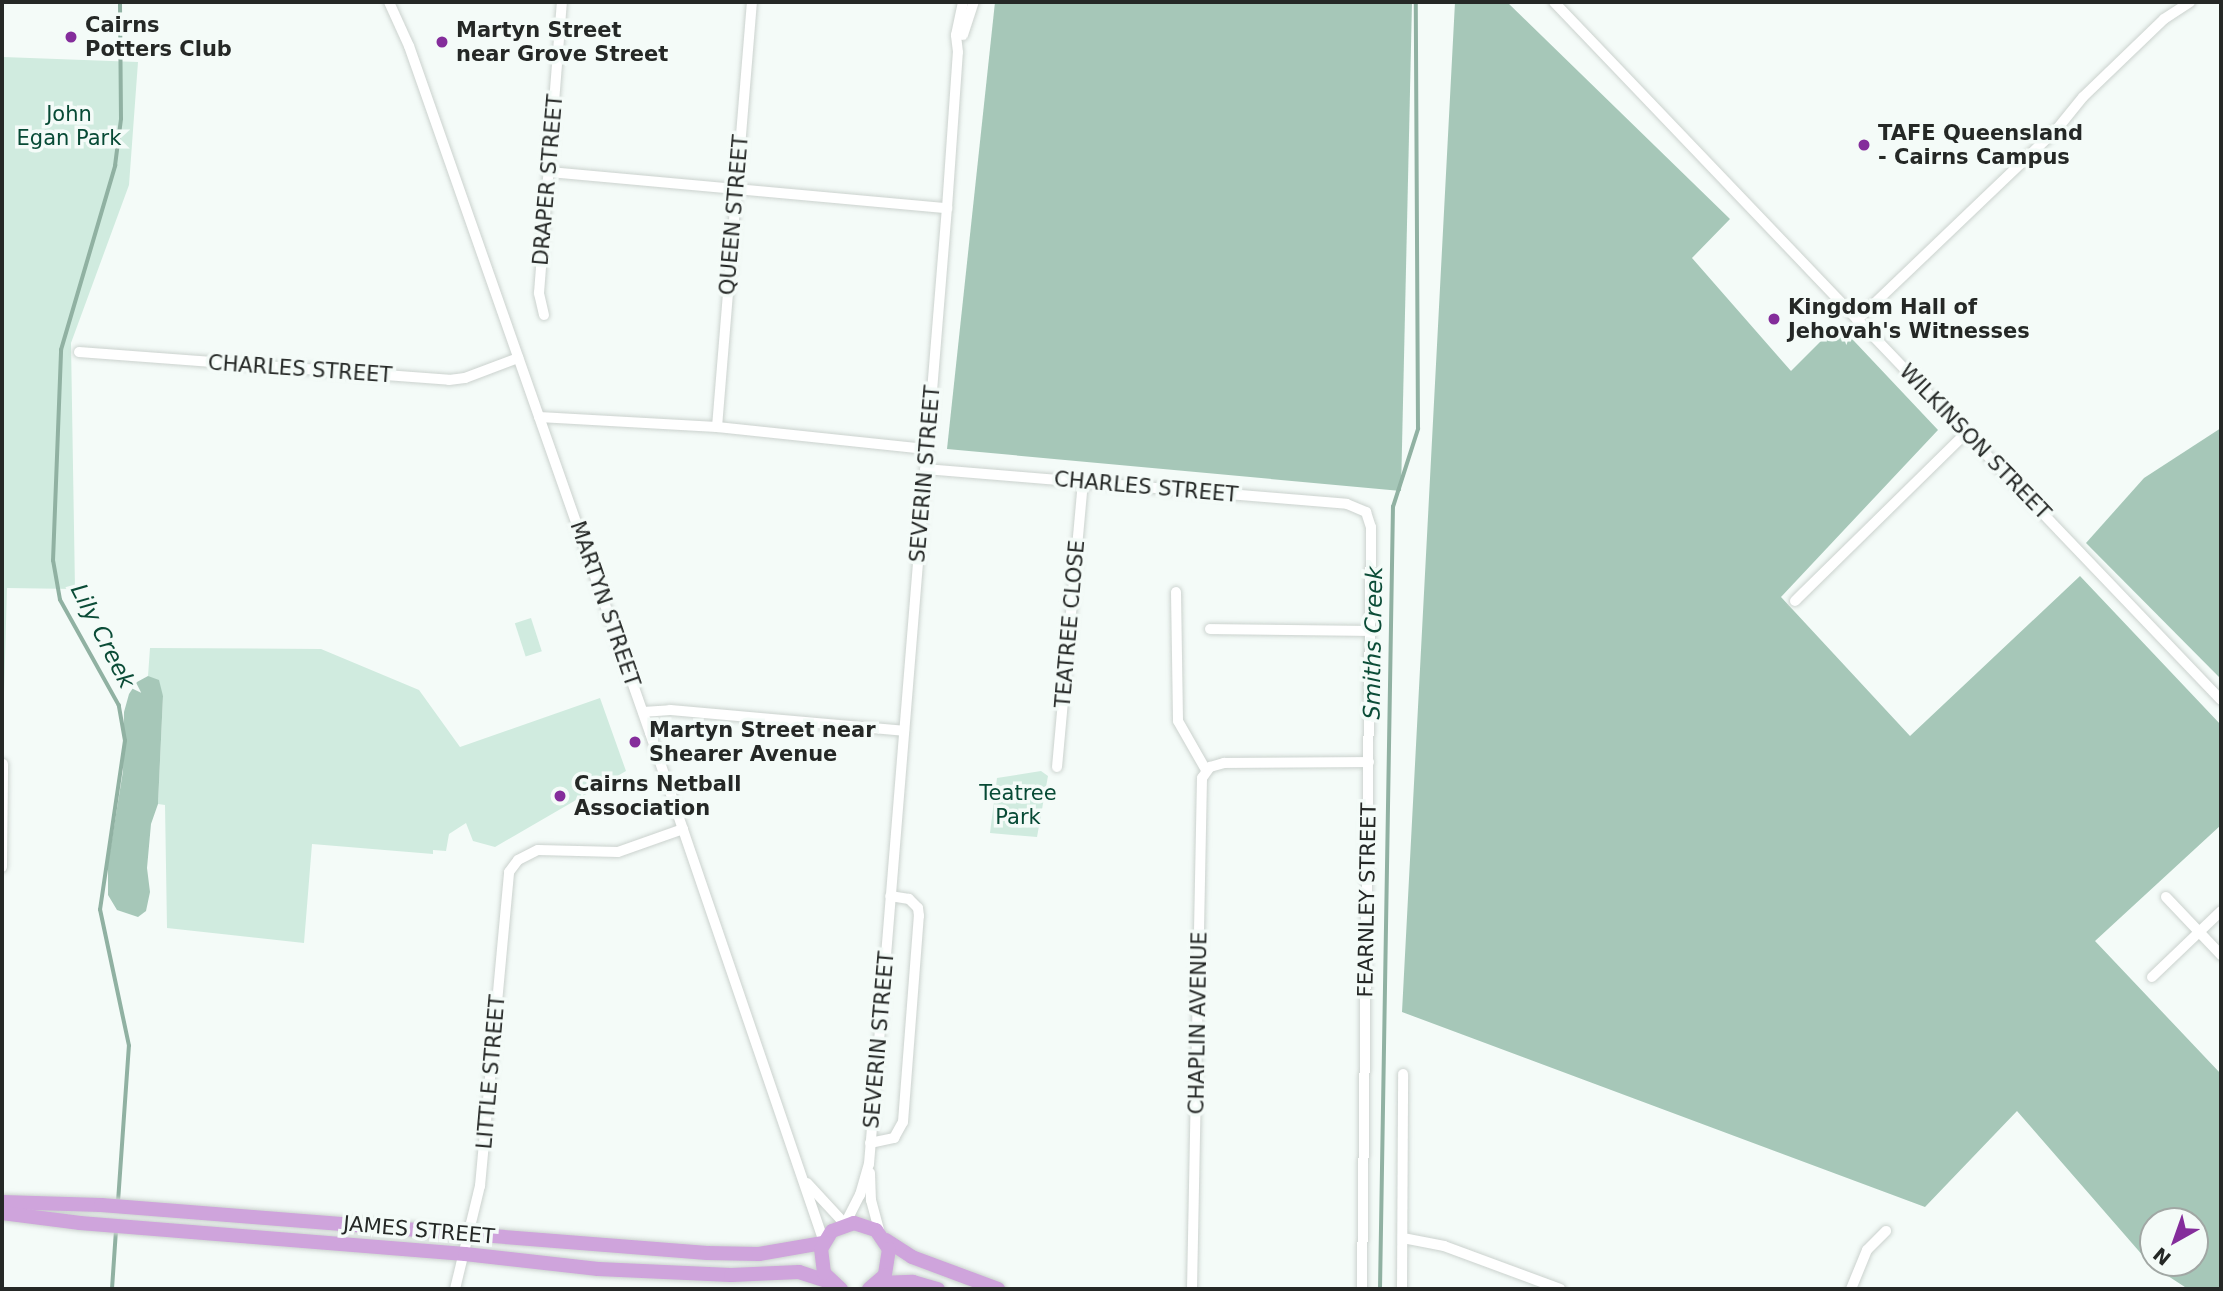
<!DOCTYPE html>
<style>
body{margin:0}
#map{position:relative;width:2223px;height:1291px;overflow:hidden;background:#f4fbf8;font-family:"DejaVu Sans",sans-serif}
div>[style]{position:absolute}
.green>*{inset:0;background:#d0ebdf;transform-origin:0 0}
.forest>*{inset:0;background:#a6c7b8}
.stream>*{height:3.5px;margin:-1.75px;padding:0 1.75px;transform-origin:1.75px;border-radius:1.75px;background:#90b1a2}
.roads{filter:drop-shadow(0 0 2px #cbd2ce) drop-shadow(0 0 2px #cbd2ce)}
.minor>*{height:10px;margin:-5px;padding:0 5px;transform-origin:5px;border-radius:5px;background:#fff}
.major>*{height:14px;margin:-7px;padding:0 7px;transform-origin:7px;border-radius:7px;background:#cfa4dc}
.dots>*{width:19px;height:19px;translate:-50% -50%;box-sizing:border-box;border:4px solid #f4fbf8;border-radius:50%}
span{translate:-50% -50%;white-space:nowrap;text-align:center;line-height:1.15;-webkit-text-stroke:7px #f4fbf8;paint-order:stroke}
.poi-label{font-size:21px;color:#252826;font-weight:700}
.left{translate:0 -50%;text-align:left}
.park-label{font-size:21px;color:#074a35}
.street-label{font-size:21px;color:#252826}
.water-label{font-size:23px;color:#0b4c37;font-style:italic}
.frame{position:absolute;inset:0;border:4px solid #252826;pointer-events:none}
.north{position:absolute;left:2139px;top:1207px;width:70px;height:70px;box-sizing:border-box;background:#f4fbf8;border:2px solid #a1a7a4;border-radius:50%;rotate:220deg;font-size:19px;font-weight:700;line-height:28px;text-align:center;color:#252826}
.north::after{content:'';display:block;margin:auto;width:24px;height:32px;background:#842d9b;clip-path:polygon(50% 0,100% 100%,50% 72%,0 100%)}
</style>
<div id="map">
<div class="green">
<i style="clip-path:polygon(3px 57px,138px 62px,129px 185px,71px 343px,75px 589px,7px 588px,2px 763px)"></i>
<i style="left:531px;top:618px;width:35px;height:17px;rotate:72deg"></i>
<i style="clip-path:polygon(150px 648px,321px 649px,419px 690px,460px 747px,600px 698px,626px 771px,495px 847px,473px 841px,466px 823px,449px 834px,446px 851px,433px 850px,433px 854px,312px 844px,304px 943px,167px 928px,165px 805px,158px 804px,163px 696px,148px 676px)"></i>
<i style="clip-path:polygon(1041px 771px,1048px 776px,1037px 837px,990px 833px,997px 778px)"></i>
</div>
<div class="forest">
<i style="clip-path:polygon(995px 2px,1412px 2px,1401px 491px,947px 449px)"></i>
<i style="clip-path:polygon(evenodd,1455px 2px,1507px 2px,1730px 219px,1692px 258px,1791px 371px,1838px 324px,1938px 430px,1781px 597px,1910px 736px,2080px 576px,2221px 725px,2221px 825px,2095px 941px,2221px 1074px,2221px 1289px,2188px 1289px,2151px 1265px,2017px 1111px,1925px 1207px,1402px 1012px,1455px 2px,2153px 1221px,2195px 1221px,2195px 1263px,2153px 1263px,2153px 1221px)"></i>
<i style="clip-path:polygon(2221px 428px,2221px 679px,2086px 543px,2144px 478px)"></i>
<i style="clip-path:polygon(148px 676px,159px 680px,163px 696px,158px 804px,151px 824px,147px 868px,150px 892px,146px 911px,138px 917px,117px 910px,108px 895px,108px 864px,123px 771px,124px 712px,129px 694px,137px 682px)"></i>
</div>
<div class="stream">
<i style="left:118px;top:1202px;width:156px;rotate:-86deg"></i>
<i style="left:129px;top:1046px;width:139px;rotate:-102deg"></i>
<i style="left:100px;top:910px;width:171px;rotate:-81.6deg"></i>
<i style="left:125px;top:741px;width:36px;rotate:-100deg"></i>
<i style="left:119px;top:706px;width:121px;rotate:-119.1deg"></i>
<i style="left:60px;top:600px;width:40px;rotate:-100deg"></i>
<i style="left:53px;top:561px;width:211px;rotate:-87.8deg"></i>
<i style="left:61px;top:350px;width:192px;rotate:-73.6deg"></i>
<i style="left:115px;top:166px;width:47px;rotate:-82.7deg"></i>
<i style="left:121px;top:119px;width:117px;rotate:-90.5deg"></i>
<i style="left:112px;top:1289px;width:59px;rotate:-86.1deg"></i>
<i style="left:1380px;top:1289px;width:782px;rotate:-89.05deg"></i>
<i style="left:1393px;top:507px;width:82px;rotate:-72.2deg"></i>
<i style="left:1418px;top:429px;width:427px;rotate:-90.3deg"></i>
</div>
<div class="roads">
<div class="minor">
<i style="left:389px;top:2px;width:48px;rotate:65.6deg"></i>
<i style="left:409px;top:46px;width:728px;rotate:70.67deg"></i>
<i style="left:650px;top:733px;width:538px;rotate:71.13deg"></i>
<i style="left:1554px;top:2px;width:965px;rotate:46.3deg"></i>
<i style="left:963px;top:35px;width:35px;rotate:-72deg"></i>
<i style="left:549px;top:172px;width:400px;rotate:5.2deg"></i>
<i style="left:544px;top:315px;width:23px;rotate:-103deg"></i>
<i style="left:539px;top:293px;width:292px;rotate:-85.5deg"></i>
<i style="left:1857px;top:320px;width:277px;rotate:-43.7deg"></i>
<i style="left:2057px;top:129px;width:41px;rotate:-50.9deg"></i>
<i style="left:2083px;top:97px;width:112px;rotate:-43.9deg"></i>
<i style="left:2164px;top:19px;width:31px;rotate:-33deg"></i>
<i style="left:79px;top:352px;width:371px;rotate:4.3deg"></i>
<i style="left:449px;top:380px;width:16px;rotate:-7deg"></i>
<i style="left:465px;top:378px;width:57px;rotate:-20.7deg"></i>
<i style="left:539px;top:417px;width:178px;rotate:3.2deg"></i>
<i style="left:717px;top:427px;width:210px;rotate:6deg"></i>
<i style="left:717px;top:427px;width:426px;rotate:-85.3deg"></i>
<i style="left:925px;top:469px;width:423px;rotate:4.7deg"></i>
<i style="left:1347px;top:504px;width:21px;rotate:23deg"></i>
<i style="left:1366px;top:512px;width:16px;rotate:72deg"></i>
<i style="left:1371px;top:527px;width:762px;rotate:90.68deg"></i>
<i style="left:1176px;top:592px;width:129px;rotate:89.1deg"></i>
<i style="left:1178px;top:721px;width:56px;rotate:60.3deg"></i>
<i style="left:1795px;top:601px;width:241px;rotate:-44.5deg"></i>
<i style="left:1210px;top:629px;width:158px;rotate:0.7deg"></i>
<i style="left:643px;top:712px;width:27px;rotate:-4deg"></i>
<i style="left:670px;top:710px;width:235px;rotate:5.1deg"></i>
<i style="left:1057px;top:767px;width:286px;rotate:-84.8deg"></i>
<i style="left:2px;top:867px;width:103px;rotate:-89.4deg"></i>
<i style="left:2166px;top:897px;width:80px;rotate:46.5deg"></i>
<i style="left:2152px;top:977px;width:95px;rotate:-43.7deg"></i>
<i style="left:870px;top:1143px;width:25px;rotate:-12deg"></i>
<i style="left:894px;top:1138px;width:18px;rotate:-61deg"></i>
<i style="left:903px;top:1122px;width:207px;rotate:-85.6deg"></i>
<i style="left:919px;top:916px;width:8px;rotate:-97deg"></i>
<i style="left:918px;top:908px;width:13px;rotate:-135deg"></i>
<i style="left:909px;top:899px;width:19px;rotate:-171deg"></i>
<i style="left:870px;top:1173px;width:27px;rotate:88deg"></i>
<i style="left:871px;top:1200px;width:34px;rotate:75deg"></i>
<i style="left:807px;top:1183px;width:56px;rotate:47.2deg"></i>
<i style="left:845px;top:1224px;width:33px;rotate:-63deg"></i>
<i style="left:860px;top:1195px;width:32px;rotate:-74deg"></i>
<i style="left:869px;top:1164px;width:959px;rotate:-85.34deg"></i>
<i style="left:947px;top:208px;width:156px;rotate:-86deg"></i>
<i style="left:958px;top:52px;width:17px;rotate:-97deg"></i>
<i style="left:956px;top:35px;width:34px;rotate:-78deg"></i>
<i style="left:1403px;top:1238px;width:42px;rotate:11deg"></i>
<i style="left:1444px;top:1246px;width:124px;rotate:20.3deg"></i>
<i style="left:455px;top:1289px;width:106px;rotate:-76.4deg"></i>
<i style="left:480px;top:1186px;width:315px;rotate:-84.7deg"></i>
<i style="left:509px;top:872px;width:15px;rotate:-53deg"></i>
<i style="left:518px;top:860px;width:22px;rotate:-27deg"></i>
<i style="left:538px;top:850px;width:80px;rotate:1.4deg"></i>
<i style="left:618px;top:852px;width:69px;rotate:-19.5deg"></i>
<i style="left:1192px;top:1289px;width:511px;rotate:-88.88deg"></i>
<i style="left:1202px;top:778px;width:14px;rotate:-54deg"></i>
<i style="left:1210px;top:767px;width:15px;rotate:-16deg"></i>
<i style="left:1224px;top:763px;width:145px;rotate:-0.4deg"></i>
<i style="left:1402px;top:1289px;width:215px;rotate:-89.7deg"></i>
<i style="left:1851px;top:1289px;width:42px;rotate:-67.7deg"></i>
<i style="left:1867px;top:1250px;width:27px;rotate:-45deg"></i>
</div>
<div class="major">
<i style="left:2px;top:1202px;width:99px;rotate:1.7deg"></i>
<i style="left:101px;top:1205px;width:608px;rotate:4.53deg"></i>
<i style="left:707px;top:1253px;width:52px;rotate:1.1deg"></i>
<i style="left:759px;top:1254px;width:65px;rotate:-9.8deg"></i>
<i style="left:2px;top:1213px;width:79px;rotate:7.3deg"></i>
<i style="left:80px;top:1223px;width:386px;rotate:4.6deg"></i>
<i style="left:465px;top:1254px;width:134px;rotate:6.4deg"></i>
<i style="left:598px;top:1269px;width:133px;rotate:2.6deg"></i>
<i style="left:731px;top:1275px;width:68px;rotate:-2.5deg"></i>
<i style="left:799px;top:1272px;width:35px;rotate:18deg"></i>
<i style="left:886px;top:1240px;width:31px;rotate:33deg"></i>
<i style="left:912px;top:1257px;width:92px;rotate:20.4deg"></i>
<i style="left:879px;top:1283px;width:34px;rotate:-2deg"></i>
<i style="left:913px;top:1282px;width:26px;rotate:16deg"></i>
<i style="left:841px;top:1289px;width:23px;rotate:-137deg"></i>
<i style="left:824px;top:1273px;width:24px;rotate:-97deg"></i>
<i style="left:821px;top:1249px;width:21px;rotate:-59deg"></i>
<i style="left:832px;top:1231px;width:23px;rotate:-20deg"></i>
<i style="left:854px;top:1223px;width:23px;rotate:18deg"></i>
<i style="left:876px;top:1230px;width:23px;rotate:56deg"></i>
<i style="left:889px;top:1249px;width:26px;rotate:99deg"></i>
<i style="left:885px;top:1275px;width:21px;rotate:139deg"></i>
</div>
</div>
<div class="dots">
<i style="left:71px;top:37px;background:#842d9b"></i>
<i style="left:442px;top:42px;background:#842d9b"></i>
<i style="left:1864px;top:145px;background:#842d9b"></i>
<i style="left:1774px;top:319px;background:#842d9b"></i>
<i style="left:635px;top:742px;background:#842d9b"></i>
<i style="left:560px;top:796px;background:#842d9b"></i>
</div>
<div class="poi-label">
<span class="left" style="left:85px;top:37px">Cairns<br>Potters Club</span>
<span class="left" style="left:456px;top:42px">Martyn Street<br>near Grove Street</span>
<span class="left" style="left:1878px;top:145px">TAFE Queensland<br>- Cairns Campus</span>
<span class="left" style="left:1788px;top:319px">Kingdom Hall of<br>Jehovah's Witnesses</span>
<span class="left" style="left:649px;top:742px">Martyn Street near<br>Shearer Avenue</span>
<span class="left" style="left:574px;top:796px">Cairns Netball<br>Association</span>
</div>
<div class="park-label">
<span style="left:69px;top:126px">John<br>Egan Park</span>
<span style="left:1018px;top:805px">Teatree<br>Park</span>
</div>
<div class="street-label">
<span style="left:548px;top:180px;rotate:-85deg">DRAPER STREET</span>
<span style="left:734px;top:215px;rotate:-85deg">QUEEN STREET</span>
<span style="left:300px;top:369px;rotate:4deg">CHARLES STREET</span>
<span style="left:1975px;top:442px;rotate:46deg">WILKINSON STREET</span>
<span style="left:925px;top:474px;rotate:-85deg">SEVERIN STREET</span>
<span style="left:1146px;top:487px;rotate:5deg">CHARLES STREET</span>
<span style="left:605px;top:604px;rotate:71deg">MARTYN STREET</span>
<span style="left:1070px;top:624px;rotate:-85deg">TEATREE CLOSE</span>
<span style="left:1367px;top:900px;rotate:-89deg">FEARNLEY STREET</span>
<span style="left:1198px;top:1023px;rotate:-89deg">CHAPLIN AVENUE</span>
<span style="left:879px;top:1040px;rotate:-85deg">SEVERIN STREET</span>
<span style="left:491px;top:1072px;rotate:-85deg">LITTLE STREET</span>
<span style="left:419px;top:1230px;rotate:5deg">JAMES STREET</span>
</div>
<div class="water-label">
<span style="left:103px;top:636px;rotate:63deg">Lily Creek</span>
<span style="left:1373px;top:643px;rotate:-89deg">Smiths Creek</span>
</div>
<div class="frame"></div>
<div class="north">N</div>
</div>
